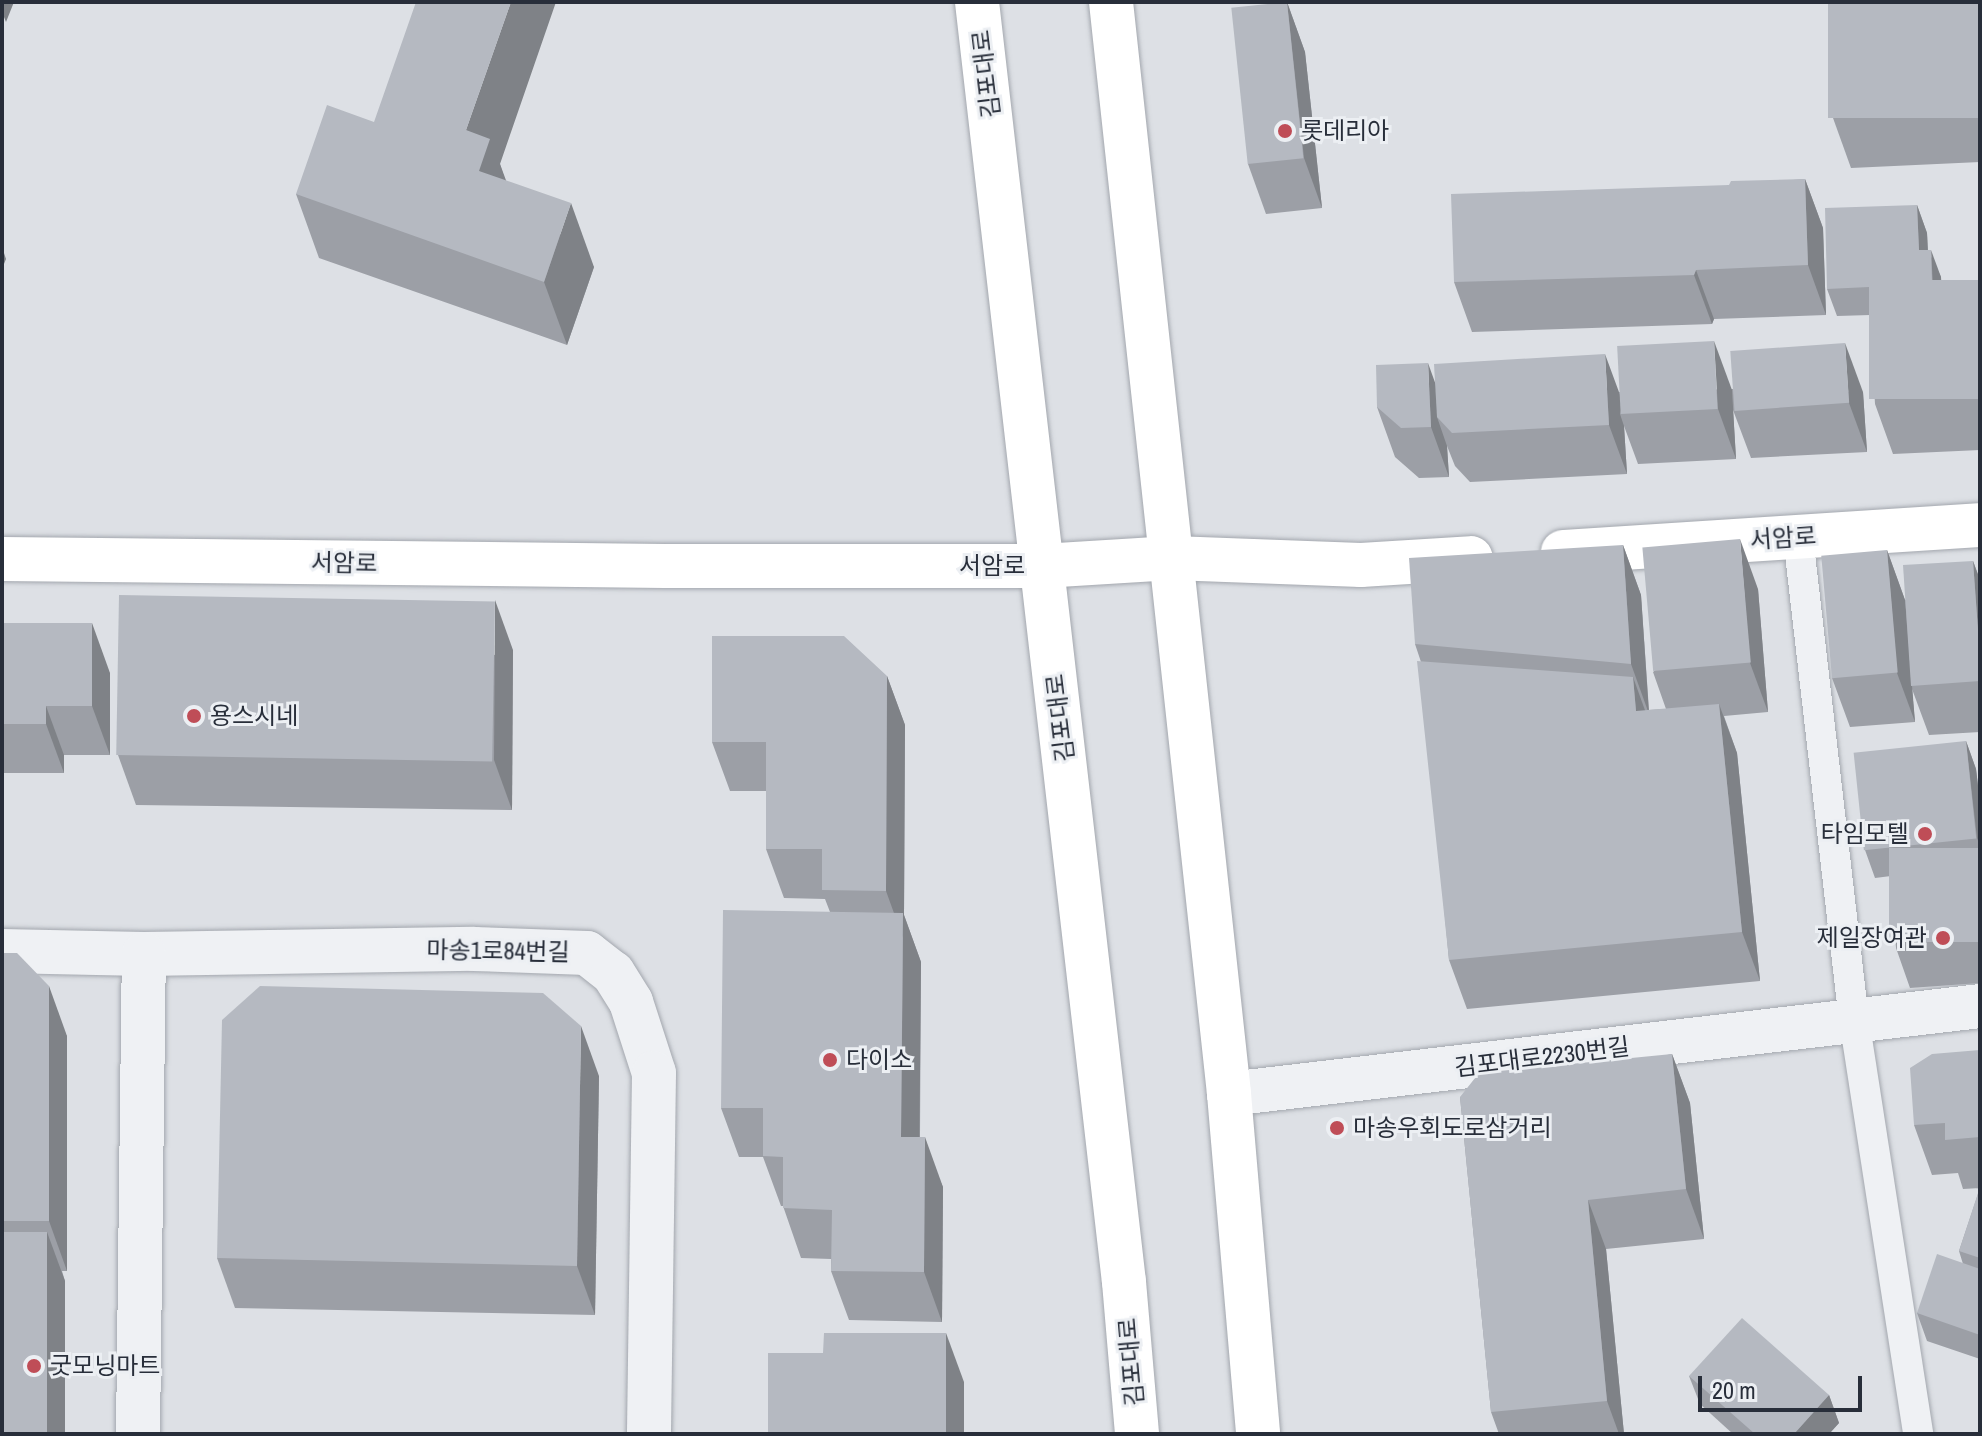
<!DOCTYPE html>
<meta charset="utf-8">
<style>
body{margin:0}
#map{position:relative;width:1982px;height:1436px;overflow:hidden;background:#dde0e5;font-family:"Archivo Narrow","Noto Sans KR",sans-serif}
div>[style]{position:absolute}
.roads{filter:drop-shadow(0 0 2px #a3a7ae) drop-shadow(0 0 2px #a3a7ae)}
.lane>*{height:30px;margin:-15px;padding:0 15px;transform-origin:15px;border-radius:15px;background:#eff1f4}
.street>*{height:44px;margin:-22px;padding:0 22px;transform-origin:22px;border-radius:22px;background:#eff1f4}
.secondary>*{height:44px;margin:-22px;padding:0 22px;transform-origin:22px;border-radius:22px;background:#fff}
.primary>*{height:44px;margin:-22px;padding:0 22px;transform-origin:22px;border-radius:22px;background:#fff}
.wall>*{inset:0;background:#9c9fa6}
.shaded-wall>*{inset:0;background:#7f8287}
.building>*{inset:0;background:#b5b9c1;transform-origin:0 0}
.dots>*{width:22px;height:22px;translate:-50% -50%;box-sizing:border-box;border:4px solid #eceff3;border-radius:50%}
span{translate:-50% -50%;white-space:nowrap;text-align:center;line-height:1.15;-webkit-text-stroke:6px #eceff3;paint-order:stroke}
.street-label{font-size:24px;color:#282e3a}
.poi-label{font-size:24px;color:#282e3a}
.left{translate:0 -50%;text-align:left}
.right{translate:-100% -50%;text-align:right}
.frame{position:absolute;inset:0;border:4px solid #282e3a;pointer-events:none}
.scale{position:absolute;left:1698px;top:1376px;width:164px;height:36px;box-sizing:border-box;border:4px solid #282e3a;border-top:0;padding-left:10px;font-size:24px;line-height:28px;white-space:nowrap;color:#282e3a;-webkit-text-stroke:6px #eceff3;paint-order:stroke}
</style>
<div id="map">
<div class="roads">
<div class="lane">
<i style="left:1798px;top:537px;width:485px;rotate:83.4deg"></i>
<i style="left:1854px;top:1019px;width:420px;rotate:81.2deg"></i>
</div>
<div class="street">
<i style="left:2px;top:951px;width:142px;rotate:1.2deg"></i>
<i style="left:144px;top:954px;width:330px;rotate:-0.9deg"></i>
<i style="left:474px;top:949px;width:113px;rotate:2deg"></i>
<i style="left:587px;top:953px;width:33px;rotate:38deg"></i>
<i style="left:613px;top:973px;width:34px;rotate:58deg"></i>
<i style="left:631px;top:1002px;width:75px;rotate:72.1deg"></i>
<i style="left:654px;top:1073px;width:361px;rotate:90.8deg"></i>
<i style="left:1229px;top:1094px;width:756px;rotate:-6.68deg"></i>
<i style="left:138px;top:1434px;width:480px;rotate:-89.3deg"></i>
</div>
<div class="secondary">
<i style="left:1563px;top:552px;width:418px;rotate:-3.7deg"></i>
<i style="left:2px;top:559px;width:663px;rotate:0.6deg"></i>
<i style="left:665px;top:566px;width:377px"></i>
<i style="left:1042px;top:566px;width:130px;rotate:-3.5deg"></i>
<i style="left:1172px;top:558px;width:189px;rotate:2.1deg"></i>
<i style="left:1361px;top:565px;width:110px;rotate:-3.6deg"></i>
</div>
<div class="primary">
<i style="left:977px;top:2px;width:1288px;rotate:83.45deg"></i>
<i style="left:1124px;top:1282px;width:153px;rotate:85.1deg"></i>
<i style="left:1111px;top:2px;width:1098px;rotate:83.83deg"></i>
<i style="left:1229px;top:1094px;width:341px;rotate:85.1deg"></i>
</div>
</div>
<div class="wall">
<i style="clip-path:polygon(1287px 2px,1305px 52px,1322px 208px,1266px 214px,1248px 164px)"></i>
<i style="clip-path:polygon(1980px 2px,1980px 162px,1851px 168px,1833px 118px)"></i>
<i style="clip-path:polygon(500px 164px,505px 180px,594px 267px,567px 345px,319px 258px,296px 194px)"></i>
<i style="clip-path:polygon(1805px 179px,1823px 228px,1826px 315px,1714px 319px,1712px 324px,1472px 332px,1454px 282px,1729px 185px)"></i>
<i style="clip-path:polygon(1917px 205px,1927px 233px,1928px 250px,1941px 277px,1941px 282px,1980px 280px,1980px 450px,1893px 454px,1875px 404px,1870px 315px,1837px 316px,1827px 289px)"></i>
<i style="clip-path:polygon(1435px 383px,1619px 392px,1732px 389px,1863px 392px,1867px 452px,1751px 458px,1733px 410px,1736px 459px,1638px 464px,1624px 426px,1627px 474px,1470px 482px,1455px 466px,1447px 446px,1449px 477px,1419px 478px,1395px 457px,1377px 407px)"></i>
<i style="clip-path:polygon(1623px 545px,1641px 595px,1649px 710px,1666px 709px,1653px 672px,1758px 589px,1768px 712px,1724px 716px,1737px 753px,1760px 981px,1467px 1009px,1449px 960px,1421px 662px,1415px 644px)"></i>
<i style="clip-path:polygon(1887px 550px,1905px 600px,1973px 561px,1980px 580px,1980px 732px,1929px 735px,1912px 689px,1915px 722px,1850px 727px,1832px 678px)"></i>
<i style="clip-path:polygon(2px 623px,110px 673px,110px 755px,64px 755px,64px 773px,2px 773px)"></i>
<i style="clip-path:polygon(513px 650px,512px 810px,136px 805px,118px 755px)"></i>
<i style="clip-path:polygon(887px 676px,905px 725px,904px 915px,921px 962px,920px 1137px,943px 1187px,942px 1322px,849px 1320px,831px 1271px,831px 1259px,801px 1258px,783px 1206px,781px 1206px,763px 1157px,739px 1157px,721px 1108px,830px 912px,825px 899px,784px 898px,766px 849px,766px 791px,730px 791px,712px 742px)"></i>
<i style="clip-path:polygon(1966px 741px,1976px 769px,1980px 802px,1980px 983px,1910px 988px,1896px 948px,1891px 876px,1875px 878px,1865px 850px)"></i>
<i style="clip-path:polygon(2px 953px,67px 1036px,67px 1271px,62px 1271px,65px 1281px,2px 1434px)"></i>
<i style="clip-path:polygon(1980px 1050px,1980px 1359px,1927px 1341px,1917px 1313px,1963px 1264px,1959px 1251px,1980px 1188px,1963px 1189px,1958px 1173px,1932px 1175px,1914px 1125px)"></i>
<i style="clip-path:polygon(1672px 1054px,1690px 1103px,1704px 1239px,1606px 1249px,1624px 1434px,1499px 1434px,1491px 1412px,1460px 1097px)"></i>
<i style="clip-path:polygon(599px 1076px,595px 1315px,235px 1308px,217px 1258px)"></i>
<i style="clip-path:polygon(1689px 1376px,1829px 1395px,1839px 1423px,1829px 1434px,1733px 1434px,1700px 1404px)"></i>
</div>
<div class="shaded-wall">
<i style="clip-path:polygon(2px 2px,14px 2px,6px 22px,2px 12px)"></i>
<i style="clip-path:polygon(511px 2px,556px 2px,500px 164px,514px 202px,479px 171px,466px 130px)"></i>
<i style="clip-path:polygon(1287px 2px,1305px 52px,1322px 208px,1304px 158px)"></i>
<i style="clip-path:polygon(1805px 179px,1823px 228px,1826px 315px,1808px 265px)"></i>
<i style="clip-path:polygon(571px 203px,594px 267px,567px 345px,544px 282px)"></i>
<i style="clip-path:polygon(1917px 205px,1927px 233px,1929px 278px,1919px 250px)"></i>
<i style="clip-path:polygon(2px 247px,6px 259px,2px 269px)"></i>
<i style="clip-path:polygon(1931px 250px,1941px 277px,1943px 314px,1933px 286px)"></i>
<i style="clip-path:polygon(1696px 270px,1714px 319px,1712px 324px,1694px 275px)"></i>
<i style="clip-path:polygon(1714px 341px,1732px 390px,1736px 459px,1718px 409px)"></i>
<i style="clip-path:polygon(1845px 343px,1863px 392px,1867px 452px,1849px 403px)"></i>
<i style="clip-path:polygon(1605px 354px,1623px 403px,1620px 414px,1624px 426px,1627px 474px,1609px 425px)"></i>
<i style="clip-path:polygon(1428px 363px,1446px 413px,1437px 417px,1447px 446px,1449px 477px,1431px 427px)"></i>
<i style="clip-path:polygon(1740px 539px,1758px 589px,1768px 712px,1750px 663px)"></i>
<i style="clip-path:polygon(1623px 545px,1641px 595px,1649px 714px,1631px 664px)"></i>
<i style="clip-path:polygon(1887px 550px,1905px 600px,1915px 722px,1897px 673px)"></i>
<i style="clip-path:polygon(1973px 561px,1980px 580px,1980px 657px)"></i>
<i style="clip-path:polygon(495px 600px,513px 650px,512px 810px,494px 760px)"></i>
<i style="clip-path:polygon(92px 623px,110px 673px,110px 755px,92px 706px)"></i>
<i style="clip-path:polygon(887px 676px,905px 725px,904px 915px,921px 962px,919px 1187px,901px 1137px,903px 938px,886px 891px)"></i>
<i style="clip-path:polygon(1633px 677px,1651px 727px,1636px 711px)"></i>
<i style="clip-path:polygon(1719px 704px,1737px 753px,1760px 981px,1742px 932px)"></i>
<i style="clip-path:polygon(46px 706px,64px 755px,64px 773px,46px 724px)"></i>
<i style="clip-path:polygon(1966px 741px,1976px 769px,1980px 802px,1980px 846px,1977px 838px)"></i>
<i style="clip-path:polygon(49px 986px,67px 1036px,67px 1271px,49px 1221px)"></i>
<i style="clip-path:polygon(581px 1026px,599px 1076px,595px 1315px,577px 1266px)"></i>
<i style="clip-path:polygon(1672px 1054px,1690px 1103px,1704px 1239px,1686px 1189px)"></i>
<i style="clip-path:polygon(925px 1137px,943px 1187px,942px 1322px,924px 1272px)"></i>
<i style="clip-path:polygon(1588px 1200px,1606px 1249px,1624px 1434px,1619px 1434px,1607px 1401px)"></i>
<i style="clip-path:polygon(47px 1232px,65px 1281px,65px 1434px,47px 1434px)"></i>
<i style="clip-path:polygon(946px 1333px,964px 1382px,964px 1434px,946px 1434px)"></i>
<i style="clip-path:polygon(1829px 1395px,1839px 1423px,1829px 1434px,1794px 1434px)"></i>
</div>
<div class="building">
<i style="clip-path:polygon(416px 2px,511px 2px,466px 130px,490px 139px,479px 171px,571px 203px,544px 282px,296px 194px,327px 105px,374px 122px)"></i>
<i style="left:1287px;top:2px;width:157px;height:56px;rotate:84deg"></i>
<i style="left:1828px;top:2px;width:152px;height:116px"></i>
<i style="clip-path:polygon(1805px 179px,1808px 265px,1696px 270px,1694px 275px,1454px 282px,1451px 194px,1729px 185px,1731px 181px)"></i>
<i style="clip-path:polygon(1978px 203px,1980px 203px,1980px 254px)"></i>
<i style="clip-path:polygon(1917px 205px,1919px 250px,1931px 250px,1932px 282px,1869px 285px,1869px 287px,1827px 289px,1825px 208px)"></i>
<i style="left:1980px;top:280px;width:119px;height:111px;rotate:90deg"></i>
<i style="left:1714px;top:341px;width:68px;height:97px;rotate:87deg"></i>
<i style="left:1845px;top:343px;width:60px;height:115px;rotate:86deg"></i>
<i style="clip-path:polygon(1605px 354px,1609px 425px,1452px 433px,1437px 417px,1434px 364px)"></i>
<i style="clip-path:polygon(1428px 363px,1431px 427px,1401px 428px,1377px 407px,1376px 365px)"></i>
<i style="left:1740px;top:539px;width:124px;height:98px;rotate:85deg"></i>
<i style="clip-path:polygon(1623px 545px,1631px 664px,1415px 644px,1409px 558px)"></i>
<i style="left:1887px;top:550px;width:123px;height:66px;rotate:85deg"></i>
<i style="clip-path:polygon(1973px 561px,1980px 657px,1980px 681px,1911px 686px,1903px 565px)"></i>
<i style="left:119px;top:595px;width:376px;height:160px;rotate:1deg"></i>
<i style="clip-path:polygon(2px 623px,92px 623px,92px 706px,46px 706px,46px 724px,2px 724px)"></i>
<i style="clip-path:polygon(712px 636px,844px 636px,887px 676px,886px 891px,822px 890px,822px 849px,766px 849px,766px 742px,712px 742px)"></i>
<i style="clip-path:polygon(1417px 661px,1633px 677px,1636px 711px,1719px 704px,1742px 932px,1449px 960px)"></i>
<i style="left:1966px;top:741px;width:98px;height:113px;rotate:84deg"></i>
<i style="left:1980px;top:848px;width:94px;height:91px;rotate:90deg"></i>
<i style="clip-path:polygon(723px 910px,903px 913px,901px 1137px,925px 1137px,924px 1272px,831px 1271px,832px 1210px,783px 1208px,783px 1157px,763px 1156px,763px 1108px,721px 1108px)"></i>
<i style="clip-path:polygon(2px 953px,17px 953px,49px 986px,49px 1221px,2px 1221px)"></i>
<i style="clip-path:polygon(260px 986px,543px 993px,581px 1026px,577px 1266px,217px 1258px,222px 1020px)"></i>
<i style="clip-path:polygon(1980px 1050px,1980px 1137px,1945px 1140px,1945px 1123px,1914px 1125px,1910px 1068px,1932px 1054px)"></i>
<i style="clip-path:polygon(1672px 1054px,1686px 1189px,1588px 1200px,1607px 1401px,1491px 1412px,1460px 1097px,1479px 1073px)"></i>
<i style="clip-path:polygon(1980px 1187px,1980px 1258px,1959px 1251px)"></i>
<i style="left:2px;top:1232px;width:45px;height:202px"></i>
<i style="clip-path:polygon(1937px 1254px,1980px 1269px,1980px 1335px,1917px 1313px)"></i>
<i style="clip-path:polygon(1742px 1318px,1829px 1395px,1794px 1434px,1755px 1434px,1689px 1376px)"></i>
<i style="clip-path:polygon(824px 1333px,946px 1333px,946px 1434px,768px 1434px,768px 1353px,823px 1353px)"></i>
</div>
<div class="dots">
<i style="left:1285px;top:131px;background:#bf4d57"></i>
<i style="left:194px;top:716px;background:#bf4d57"></i>
<i style="left:1925px;top:834px;background:#bf4d57"></i>
<i style="left:1943px;top:938px;background:#bf4d57"></i>
<i style="left:830px;top:1060px;background:#bf4d57"></i>
<i style="left:1337px;top:1128px;background:#bf4d57"></i>
<i style="left:34px;top:1366px;background:#bf4d57"></i>
</div>
<div class="street-label">
<span style="left:986px;top:74px;rotate:-97deg">김포대로</span>
<span style="left:1783px;top:538px;rotate:-4deg">서암로</span>
<span style="left:344px;top:563px;rotate:1deg">서암로</span>
<span style="left:992px;top:566px">서암로</span>
<span style="left:1060px;top:718px;rotate:-97deg">김포대로</span>
<span style="left:498px;top:951px;rotate:1deg">마송1로84번길</span>
<span style="left:1542px;top:1057px;rotate:-7deg">김포대로2230번길</span>
<span style="left:1131px;top:1362px;rotate:-95deg">김포대로</span>
</div>
<div class="poi-label">
<span class="left" style="left:1301px;top:131px">롯데리아</span>
<span class="left" style="left:210px;top:716px">용스시네</span>
<span class="right" style="left:1909px;top:834px">타임모텔</span>
<span class="right" style="left:1927px;top:938px">제일장여관</span>
<span class="left" style="left:846px;top:1060px">다이소</span>
<span class="left" style="left:1353px;top:1128px">마송우회도로삼거리</span>
<span class="left" style="left:50px;top:1366px">굿모닝마트</span>
</div>
<div class="frame"></div>
<div class="scale">20 m</div>
</div>
